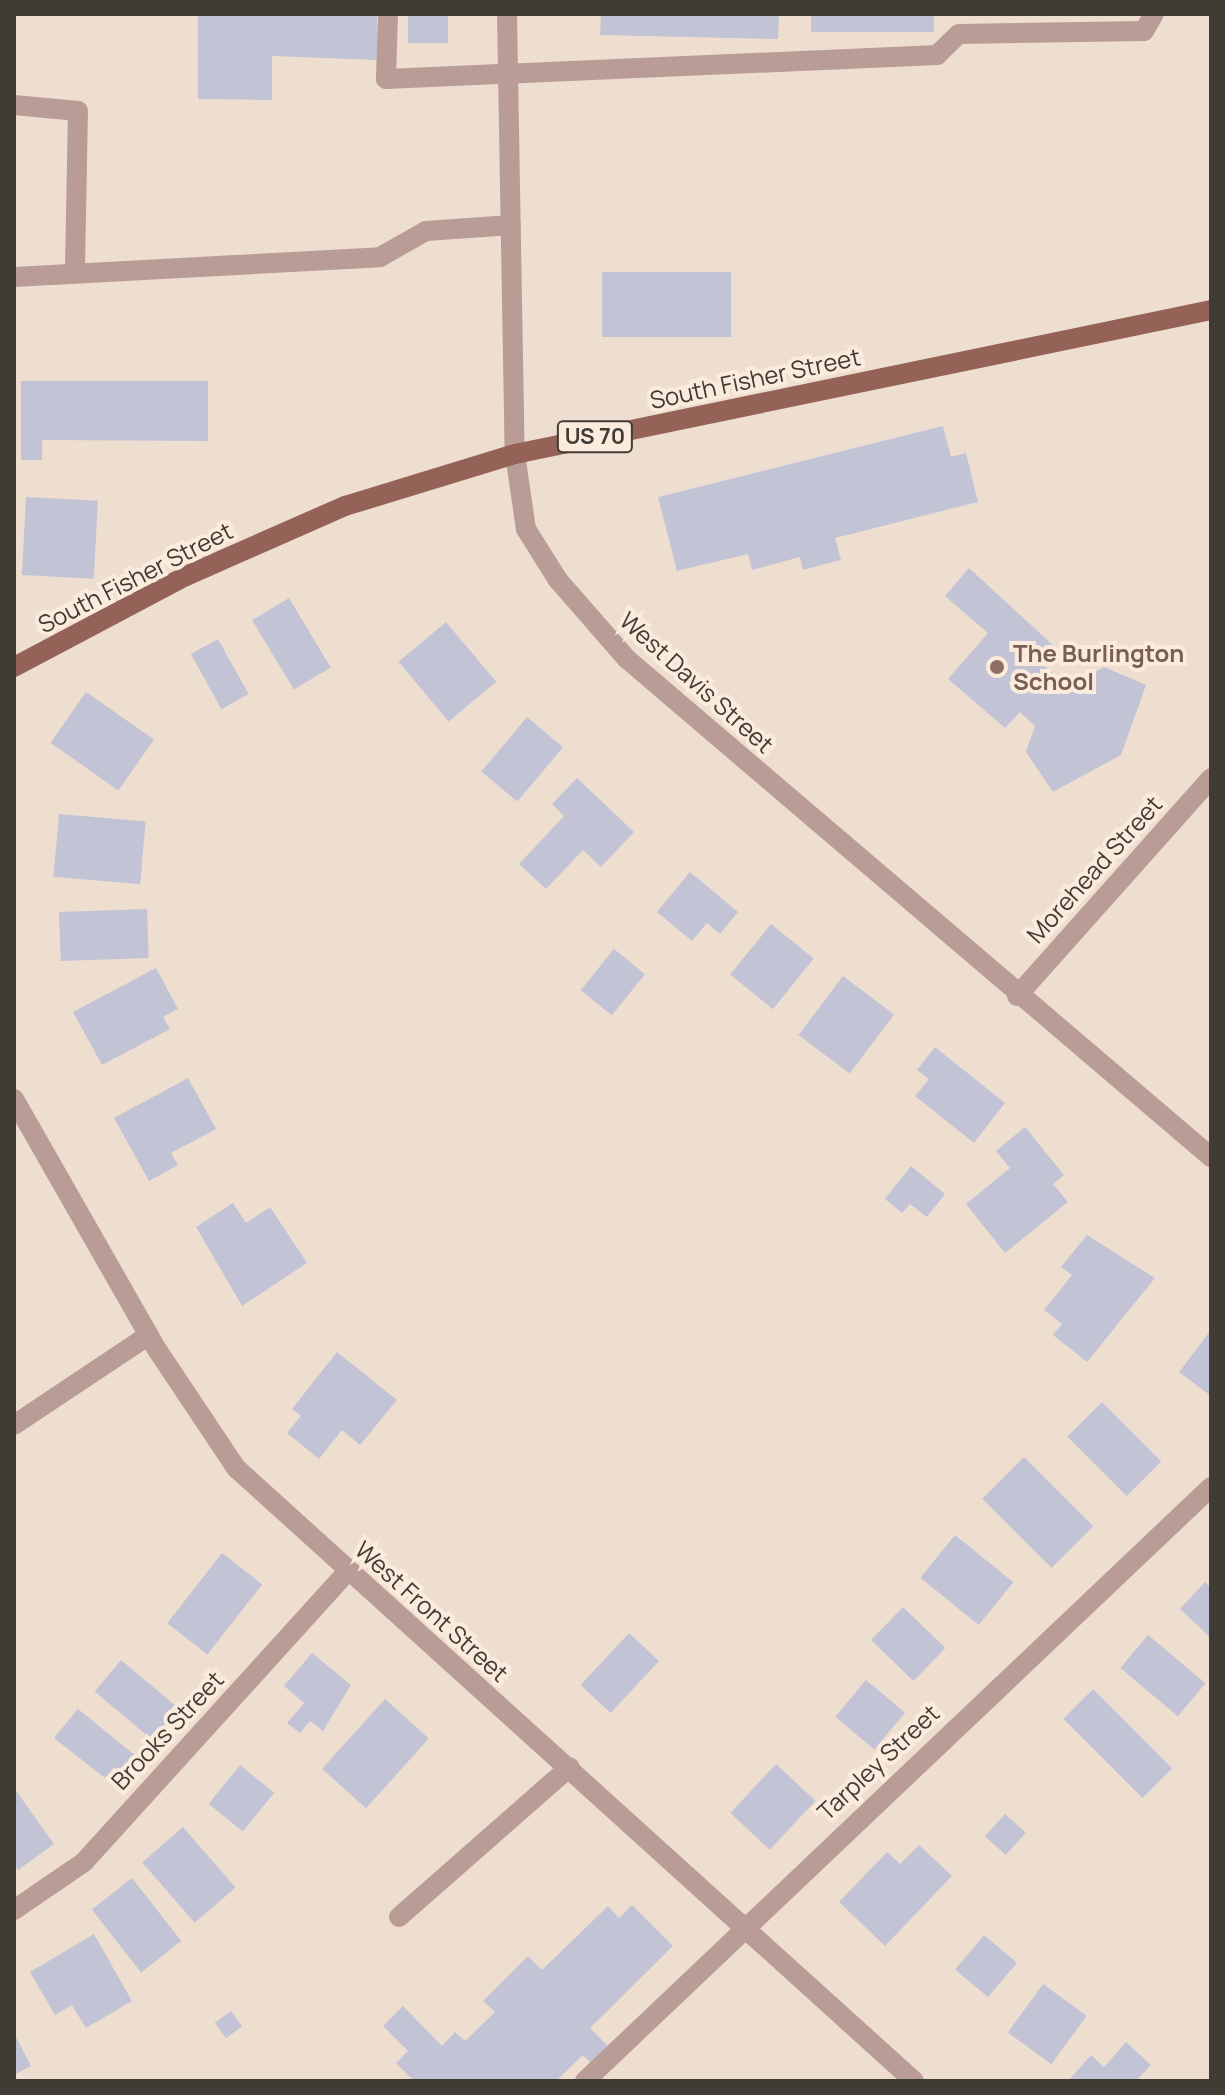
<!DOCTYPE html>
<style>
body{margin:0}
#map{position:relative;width:1225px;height:2095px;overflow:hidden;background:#eeded0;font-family:Manrope,sans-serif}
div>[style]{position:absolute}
.building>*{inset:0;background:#c3c3d6;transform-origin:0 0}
.minor>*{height:20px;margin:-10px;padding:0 10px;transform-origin:10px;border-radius:10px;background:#ba9c96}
.major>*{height:20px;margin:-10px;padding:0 10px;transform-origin:10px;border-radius:10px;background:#956257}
.dots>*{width:22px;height:22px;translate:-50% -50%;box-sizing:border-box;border:4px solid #fbebdd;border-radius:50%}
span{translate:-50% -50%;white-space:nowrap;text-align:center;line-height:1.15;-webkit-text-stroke:8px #fbebdd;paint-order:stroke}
.shield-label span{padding:2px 6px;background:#fbebdd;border:2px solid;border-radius:6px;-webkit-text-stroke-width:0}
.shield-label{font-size:22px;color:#413b35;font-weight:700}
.street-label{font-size:24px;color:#413b35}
.education-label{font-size:24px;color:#785e54;font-weight:700}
.left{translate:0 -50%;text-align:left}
.frame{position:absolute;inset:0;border:16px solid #413b35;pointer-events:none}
</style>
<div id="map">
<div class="building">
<i style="clip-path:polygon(198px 14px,377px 15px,377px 60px,272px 56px,272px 100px,198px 99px)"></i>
<i style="left:408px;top:14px;width:40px;height:29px"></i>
<i style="clip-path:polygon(601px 14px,779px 14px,778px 39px,600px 35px)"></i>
<i style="left:811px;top:14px;width:123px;height:18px"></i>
<i style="left:602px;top:272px;width:129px;height:65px"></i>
<i style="clip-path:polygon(21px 381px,208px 381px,208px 441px,42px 440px,42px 460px,21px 460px)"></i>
<i style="clip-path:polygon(943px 426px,951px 457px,966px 453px,978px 502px,835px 538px,841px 560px,803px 570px,800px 557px,752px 570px,748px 554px,677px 571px,658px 497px)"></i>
<i style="left:26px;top:497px;width:72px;height:78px;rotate:3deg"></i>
<i style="clip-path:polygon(969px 568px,1056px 648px,1042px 664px,1068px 686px,1104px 667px,1146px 685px,1121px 755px,1053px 792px,1026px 752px,1035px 726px,1020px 712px,1005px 728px,948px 679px,988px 633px,945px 596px)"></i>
<i style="left:289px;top:598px;width:81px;height:43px;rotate:59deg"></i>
<i style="left:446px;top:622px;width:78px;height:62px;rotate:50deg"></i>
<i style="left:218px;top:639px;width:63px;height:31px;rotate:61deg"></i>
<i style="left:86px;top:692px;width:83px;height:62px;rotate:35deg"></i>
<i style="left:527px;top:717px;width:47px;height:71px;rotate:40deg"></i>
<i style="clip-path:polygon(577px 778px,634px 832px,601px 867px,583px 850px,546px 889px,519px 864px,564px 816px,552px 804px)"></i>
<i style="left:59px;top:814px;width:87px;height:63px;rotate:5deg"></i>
<i style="clip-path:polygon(690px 872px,738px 912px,720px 934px,707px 923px,692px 941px,657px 912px)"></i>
<i style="left:147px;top:909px;width:49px;height:88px;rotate:88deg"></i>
<i style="left:771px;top:924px;width:55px;height:65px;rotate:39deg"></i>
<i style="left:614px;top:949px;width:40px;height:53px;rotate:39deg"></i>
<i style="clip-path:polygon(156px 968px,178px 1009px,163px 1017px,170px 1029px,102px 1065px,73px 1012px)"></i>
<i style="left:843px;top:976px;width:64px;height:74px;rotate:37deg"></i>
<i style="clip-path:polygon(935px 1047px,1005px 1103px,974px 1143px,915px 1096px,929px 1079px,917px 1070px)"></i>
<i style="clip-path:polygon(188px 1078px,216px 1129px,171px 1153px,178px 1165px,149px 1181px,114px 1118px)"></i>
<i style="clip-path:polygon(1025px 1127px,1064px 1175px,1053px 1184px,1068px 1202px,1005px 1253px,966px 1204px,1010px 1168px,996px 1151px)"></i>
<i style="clip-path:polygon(911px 1166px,945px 1194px,927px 1217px,910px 1204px,902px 1213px,885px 1199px)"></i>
<i style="clip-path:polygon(233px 1203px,246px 1223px,270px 1207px,307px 1263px,242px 1306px,196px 1227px)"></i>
<i style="clip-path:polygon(1087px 1235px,1155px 1278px,1087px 1362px,1053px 1335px,1062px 1324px,1044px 1310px,1072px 1275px,1061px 1267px)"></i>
<i style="clip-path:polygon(1211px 1330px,1211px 1396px,1179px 1372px)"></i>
<i style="clip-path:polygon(337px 1352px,397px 1400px,360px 1445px,342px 1430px,319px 1459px,287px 1433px,301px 1416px,292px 1409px)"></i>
<i style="left:1102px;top:1402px;width:84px;height:49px;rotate:45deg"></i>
<i style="left:1024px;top:1457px;width:98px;height:59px;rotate:45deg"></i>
<i style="left:955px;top:1535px;width:75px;height:55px;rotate:39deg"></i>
<i style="left:222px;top:1553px;width:51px;height:89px;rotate:38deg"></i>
<i style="clip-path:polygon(1205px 1582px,1211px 1588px,1211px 1638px,1180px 1609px)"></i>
<i style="left:903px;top:1607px;width:59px;height:46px;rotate:44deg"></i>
<i style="left:629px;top:1633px;width:41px;height:71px;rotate:43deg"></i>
<i style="left:1148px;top:1635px;width:75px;height:43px;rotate:40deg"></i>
<i style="clip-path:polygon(312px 1653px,351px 1685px,323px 1731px,310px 1721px,300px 1733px,287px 1723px,304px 1703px,284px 1686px)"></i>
<i style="left:121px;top:1660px;width:83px;height:41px;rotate:40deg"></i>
<i style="left:866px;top:1680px;width:51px;height:48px;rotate:40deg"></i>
<i style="left:1093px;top:1689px;width:112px;height:42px;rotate:45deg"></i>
<i style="left:385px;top:1699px;width:59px;height:94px;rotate:42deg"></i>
<i style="clip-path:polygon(78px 1709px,141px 1760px,126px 1778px,114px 1767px,105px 1778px,54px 1738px)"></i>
<i style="left:776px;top:1764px;width:54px;height:67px;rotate:43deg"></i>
<i style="left:240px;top:1765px;width:44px;height:50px;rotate:39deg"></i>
<i style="clip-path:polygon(14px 1788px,54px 1844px,18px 1870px,14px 1863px)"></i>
<i style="left:1005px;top:1814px;width:28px;height:30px;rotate:42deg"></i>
<i style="left:183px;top:1827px;width:80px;height:54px;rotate:49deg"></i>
<i style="clip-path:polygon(919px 1845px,952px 1876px,885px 1946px,839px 1902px,887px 1852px,900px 1864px)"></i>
<i style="left:132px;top:1878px;width:80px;height:51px;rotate:52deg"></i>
<i style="clip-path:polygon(632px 1905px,673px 1946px,590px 2028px,611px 2049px,594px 2066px,583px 2055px,556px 2081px,414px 2081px,396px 2063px,408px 2051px,383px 2026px,403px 2006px,442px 2046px,455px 2032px,465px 2041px,495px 2012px,483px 2001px,528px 1956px,542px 1970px,608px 1906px,619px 1918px)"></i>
<i style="clip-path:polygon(94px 1934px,132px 2001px,86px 2028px,72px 2005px,55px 2015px,30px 1972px)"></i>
<i style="left:984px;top:1935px;width:43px;height:45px;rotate:40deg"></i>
<i style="left:1043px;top:1984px;width:54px;height:60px;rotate:36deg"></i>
<i style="left:231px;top:2011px;width:19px;height:20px;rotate:54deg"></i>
<i style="clip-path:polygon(14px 2033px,31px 2066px,14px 2075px)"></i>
<i style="clip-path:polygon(1126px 2042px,1151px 2065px,1136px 2081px,1068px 2081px,1091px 2055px,1104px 2067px)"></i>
</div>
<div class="minor">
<i style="left:388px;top:14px;width:65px;rotate:91.8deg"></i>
<i style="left:386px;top:79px;width:552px;rotate:-2.49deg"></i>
<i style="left:937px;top:55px;width:30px;rotate:-44deg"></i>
<i style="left:959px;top:34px;width:185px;rotate:-0.9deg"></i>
<i style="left:1144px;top:31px;width:20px;rotate:-60deg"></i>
<i style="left:507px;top:14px;width:440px;rotate:89deg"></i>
<i style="left:515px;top:454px;width:76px;rotate:81.7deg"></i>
<i style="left:526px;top:529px;width:60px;rotate:57.9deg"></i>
<i style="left:558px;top:580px;width:105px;rotate:48.9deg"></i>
<i style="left:627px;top:659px;width:768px;rotate:40.46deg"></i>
<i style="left:14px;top:105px;width:64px;rotate:5.4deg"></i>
<i style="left:78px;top:111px;width:163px;rotate:91.1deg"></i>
<i style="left:14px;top:277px;width:367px;rotate:-3.1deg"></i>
<i style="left:380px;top:257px;width:53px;rotate:-29.5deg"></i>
<i style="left:426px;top:231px;width:85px;rotate:-4deg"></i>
<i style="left:1017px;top:996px;width:292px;rotate:-48.3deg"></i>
<i style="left:14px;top:1099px;width:290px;rotate:60.3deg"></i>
<i style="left:158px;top:1351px;width:141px;rotate:56.3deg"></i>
<i style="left:236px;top:1468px;width:914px;rotate:42.12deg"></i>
<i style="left:14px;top:1425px;width:162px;rotate:-33.7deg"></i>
<i style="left:14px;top:1910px;width:85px;rotate:-34.4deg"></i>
<i style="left:84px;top:1862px;width:391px;rotate:-47.8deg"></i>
<i style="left:399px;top:1917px;width:227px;rotate:-41.3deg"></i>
<i style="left:585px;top:2081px;width:863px;rotate:-43.5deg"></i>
</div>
<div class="major">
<i style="left:14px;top:667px;width:195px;rotate:-27.9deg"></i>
<i style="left:186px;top:576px;width:174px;rotate:-23.8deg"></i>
<i style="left:345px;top:506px;width:178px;rotate:-17deg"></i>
<i style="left:515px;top:454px;width:711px;rotate:-11.69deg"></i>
</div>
<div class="dots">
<i style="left:997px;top:667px;background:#8d6e63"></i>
</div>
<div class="shield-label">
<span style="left:595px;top:437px">US 70</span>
</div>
<div class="street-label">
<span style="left:755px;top:378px;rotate:-12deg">South Fisher Street</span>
<span style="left:135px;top:577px;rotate:-27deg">South Fisher Street</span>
<span style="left:697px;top:682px;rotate:42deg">West Davis Street</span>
<span style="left:1094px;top:869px;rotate:-48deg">Morehead Street</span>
<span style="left:432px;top:1611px;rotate:42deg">West Front Street</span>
<span style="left:167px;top:1730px;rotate:-47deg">Brooks Street</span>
<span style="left:878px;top:1762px;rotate:-43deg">Tarpley Street</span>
</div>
<div class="education-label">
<span class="left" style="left:1013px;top:667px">The Burlington<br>School</span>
</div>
<div class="frame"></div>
</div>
